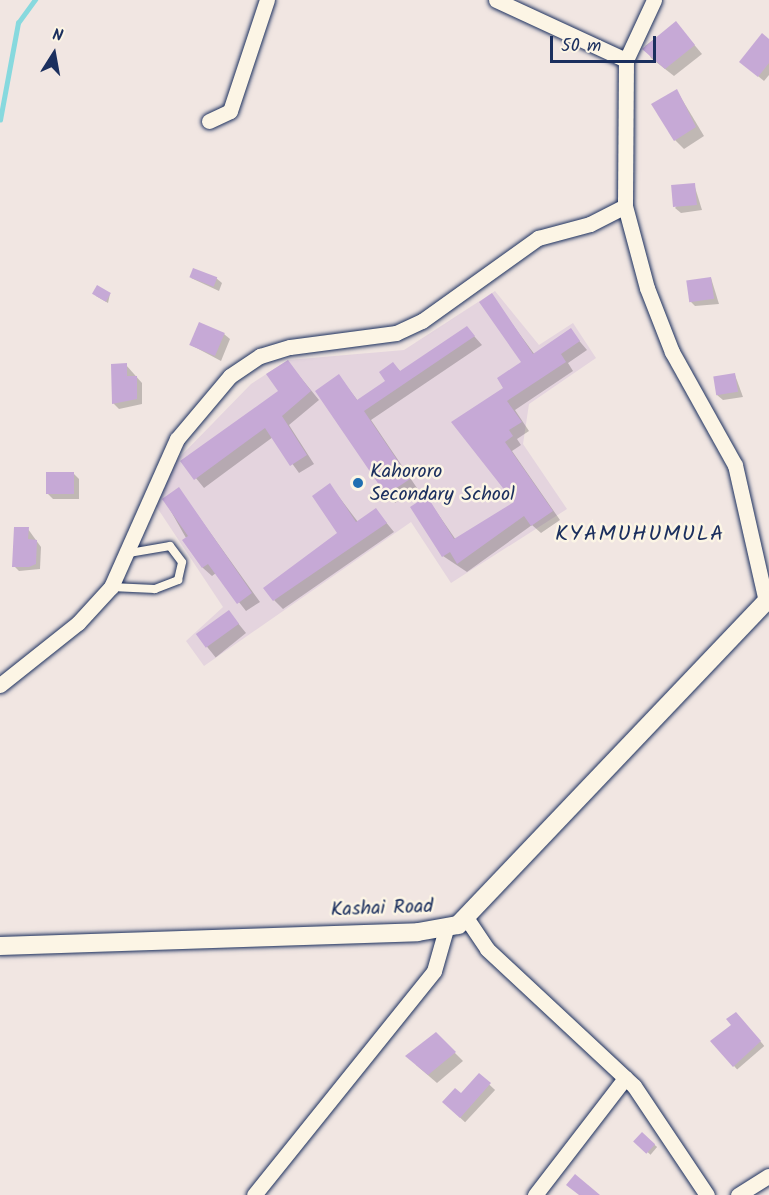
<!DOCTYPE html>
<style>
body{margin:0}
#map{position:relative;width:769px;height:1195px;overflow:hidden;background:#f1e6e2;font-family:Kalam,sans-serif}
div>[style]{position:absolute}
.built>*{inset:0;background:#e4d4de}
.shadow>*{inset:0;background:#0003;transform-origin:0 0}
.stream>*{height:4.5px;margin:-2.25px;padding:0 2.25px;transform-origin:2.25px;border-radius:2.25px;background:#87d9de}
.building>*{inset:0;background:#c6a9d6;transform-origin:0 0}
.roads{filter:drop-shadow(0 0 2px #1b2f5e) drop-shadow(0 0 2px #1b2f5e)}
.service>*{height:8px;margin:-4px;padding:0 4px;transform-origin:4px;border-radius:4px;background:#fcf5e5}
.minor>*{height:15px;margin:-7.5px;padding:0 7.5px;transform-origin:7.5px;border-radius:7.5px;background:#fcf5e5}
.tertiary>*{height:18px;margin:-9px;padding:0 9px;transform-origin:9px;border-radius:9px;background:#fcf5e5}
.dots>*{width:16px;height:16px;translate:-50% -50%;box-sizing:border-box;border:3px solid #fcf5e5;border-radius:50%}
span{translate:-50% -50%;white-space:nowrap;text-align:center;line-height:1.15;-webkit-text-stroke:5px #fcf5e5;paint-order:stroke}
.poi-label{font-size:20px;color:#1b2f5e}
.left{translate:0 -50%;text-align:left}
.street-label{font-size:20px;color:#1b2f5e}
.quarter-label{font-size:22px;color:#1b2f5e;letter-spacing:1.5px}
.north{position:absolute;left:24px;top:24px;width:60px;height:60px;-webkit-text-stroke:4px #fcf5e5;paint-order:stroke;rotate:11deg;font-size:16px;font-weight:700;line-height:24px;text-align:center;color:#1b2f5e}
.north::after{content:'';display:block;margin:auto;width:21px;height:27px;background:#1b2f5e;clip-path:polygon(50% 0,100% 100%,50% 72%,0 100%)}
.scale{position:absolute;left:550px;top:36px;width:106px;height:27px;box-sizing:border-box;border:3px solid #1b2f5e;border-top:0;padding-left:8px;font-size:18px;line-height:21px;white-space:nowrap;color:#1b2f5e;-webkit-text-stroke:4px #fcf5e5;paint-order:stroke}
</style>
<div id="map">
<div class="built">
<i style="clip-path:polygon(495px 291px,539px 345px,573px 323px,596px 358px,529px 404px,523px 444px,567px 509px,451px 583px,411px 522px,204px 666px,186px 641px,223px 607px,156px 506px,176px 461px,251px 384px,288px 360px,404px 350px)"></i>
</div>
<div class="shadow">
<i style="clip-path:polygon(676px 23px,702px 54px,674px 76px,651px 58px,645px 46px)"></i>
<i style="clip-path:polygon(769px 41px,769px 75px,764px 81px,747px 67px)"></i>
<i style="clip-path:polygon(677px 91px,704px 136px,684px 149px,675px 140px)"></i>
<i style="clip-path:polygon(694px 184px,702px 210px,681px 213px,675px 208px)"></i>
<i style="clip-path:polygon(191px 278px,216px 278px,222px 283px,219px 291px)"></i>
<i style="clip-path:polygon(711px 278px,719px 304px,695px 306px,690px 301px)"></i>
<i style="clip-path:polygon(110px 294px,108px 303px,96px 296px)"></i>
<i style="clip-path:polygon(491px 295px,535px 355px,570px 330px,587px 350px,568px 363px,573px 371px,515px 410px,529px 431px,517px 439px,521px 445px,512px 451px,560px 520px,541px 533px,532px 525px,467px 572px,443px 556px,427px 498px,456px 540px,517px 502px,453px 423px,505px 388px,523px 363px)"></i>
<i style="clip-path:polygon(467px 328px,482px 345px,371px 420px,417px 488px,395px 503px,339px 376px,358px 401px,387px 381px,393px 364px,401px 372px)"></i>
<i style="clip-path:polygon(224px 334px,230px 339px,221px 361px,191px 345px)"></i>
<i style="clip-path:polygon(288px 362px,319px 400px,289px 425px,314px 464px,299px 473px,273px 437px,204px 488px,182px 461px,280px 391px)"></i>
<i style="clip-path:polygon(126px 365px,142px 383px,142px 404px,119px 409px,113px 403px)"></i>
<i style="clip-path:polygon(735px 375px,743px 397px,723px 400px,717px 395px)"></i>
<i style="clip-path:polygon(73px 473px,79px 479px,79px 499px,53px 499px,47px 493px)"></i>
<i style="clip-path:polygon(330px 485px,358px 522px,376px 510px,394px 532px,283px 609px,274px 600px,339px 533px)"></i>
<i style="clip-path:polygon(179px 489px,260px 602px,246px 611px,216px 573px,212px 576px,203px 568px,164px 499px)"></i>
<i style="clip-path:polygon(28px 529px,41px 547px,40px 569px,19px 571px,14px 566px)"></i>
<i style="left:229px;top:612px;width:27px;height:39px;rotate:51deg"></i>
<i style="left:740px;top:1018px;width:37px;height:36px;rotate:49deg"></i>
<i style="clip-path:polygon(436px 1034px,463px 1061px,437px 1083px,416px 1065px)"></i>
<i style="left:479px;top:1075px;width:22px;height:44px;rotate:43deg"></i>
<i style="left:642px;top:1134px;width:20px;height:10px;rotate:41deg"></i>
</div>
<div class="stream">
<i style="left:0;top:120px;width:99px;rotate:-79.5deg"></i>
<i style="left:18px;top:23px;width:29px;rotate:-54deg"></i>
</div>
<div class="building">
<i style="clip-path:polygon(676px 21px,695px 45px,665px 69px,642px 49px)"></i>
<i style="clip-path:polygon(762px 33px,769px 39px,769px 63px,758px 77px,739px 62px)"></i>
<i style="clip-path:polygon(677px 89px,696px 127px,674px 141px,651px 104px)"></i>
<i style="left:695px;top:183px;width:22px;height:24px;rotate:85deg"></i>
<i style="left:193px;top:268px;width:26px;height:10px;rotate:21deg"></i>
<i style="left:711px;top:277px;width:22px;height:25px;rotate:82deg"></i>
<i style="left:97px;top:285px;width:16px;height:10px;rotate:30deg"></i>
<i style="clip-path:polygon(492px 293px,533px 354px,571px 328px,580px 341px,561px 354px,566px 362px,507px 401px,522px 422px,509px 430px,513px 436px,505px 442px,553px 511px,531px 526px,524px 516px,457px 564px,450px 552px,442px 557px,410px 507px,427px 496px,454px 539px,514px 502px,451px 422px,503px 388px,497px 378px,521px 362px,479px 302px)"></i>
<i style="left:199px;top:322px;width:28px;height:25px;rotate:23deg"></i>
<i style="clip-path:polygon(467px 326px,475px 336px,364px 411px,410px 479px,386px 495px,315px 391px,339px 374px,357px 400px,385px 381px,379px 372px,393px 362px,400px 371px)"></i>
<i style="clip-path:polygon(288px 360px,311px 391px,282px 416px,307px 455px,290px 466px,265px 428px,194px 480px,180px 461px,278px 391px,266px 374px)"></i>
<i style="clip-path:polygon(127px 363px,127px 376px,137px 376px,137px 399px,112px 404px,111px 364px)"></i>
<i style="left:735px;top:373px;width:19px;height:22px;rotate:81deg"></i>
<i style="left:46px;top:472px;width:28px;height:22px"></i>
<i style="clip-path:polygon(330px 483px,356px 522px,376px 508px,387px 523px,273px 601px,263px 588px,337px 533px,312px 496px)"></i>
<i style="clip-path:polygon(179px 487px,252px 593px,237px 604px,208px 564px,202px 568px,182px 540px,188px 536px,162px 499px)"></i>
<i style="clip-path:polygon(14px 527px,29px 527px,28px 539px,37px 540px,36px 564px,29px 567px,12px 567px)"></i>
<i style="left:229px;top:610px;width:17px;height:41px;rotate:54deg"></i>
<i style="clip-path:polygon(736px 1012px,761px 1041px,733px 1067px,710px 1041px,731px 1025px,726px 1019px)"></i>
<i style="clip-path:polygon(436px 1032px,456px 1052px,428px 1075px,405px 1056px)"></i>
<i style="clip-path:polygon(479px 1073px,491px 1083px,460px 1118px,442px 1102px,455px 1088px,461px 1093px)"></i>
<i style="left:642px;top:1132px;width:18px;height:13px;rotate:43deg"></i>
<i style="clip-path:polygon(575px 1174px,600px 1195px,579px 1195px,566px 1185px)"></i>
</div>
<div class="roads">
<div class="service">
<i style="left:111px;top:587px;width:44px;rotate:2.6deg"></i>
<i style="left:155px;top:589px;width:25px;rotate:-21deg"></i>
<i style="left:178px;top:580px;width:18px;rotate:-77deg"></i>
<i style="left:182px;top:562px;width:20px;rotate:-127deg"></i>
<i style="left:170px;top:546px;width:42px;rotate:170.3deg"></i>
</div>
<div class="minor">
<i style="left:496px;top:0;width:143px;rotate:24.8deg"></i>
<i style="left:654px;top:0;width:66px;rotate:115deg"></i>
<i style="left:626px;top:60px;width:146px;rotate:90.4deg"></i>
<i style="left:625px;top:206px;width:85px;rotate:75deg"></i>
<i style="left:647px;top:288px;width:69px;rotate:68.7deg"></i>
<i style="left:672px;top:352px;width:129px;rotate:60.9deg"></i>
<i style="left:735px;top:465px;width:139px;rotate:77.2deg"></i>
<i style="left:209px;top:121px;width:23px;rotate:-25deg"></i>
<i style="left:230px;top:111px;width:117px;rotate:-71.6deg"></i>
<i style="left:0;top:685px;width:100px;rotate:-38.5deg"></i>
<i style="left:78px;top:623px;width:49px;rotate:-47.5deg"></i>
<i style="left:111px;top:587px;width:162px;rotate:-66deg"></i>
<i style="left:177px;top:439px;width:82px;rotate:-49.9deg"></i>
<i style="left:230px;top:376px;width:36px;rotate:-34deg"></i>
<i style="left:260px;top:356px;width:31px;rotate:-17deg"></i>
<i style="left:290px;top:347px;width:107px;rotate:-7.5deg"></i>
<i style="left:396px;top:333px;width:29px;rotate:-25deg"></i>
<i style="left:422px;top:321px;width:143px;rotate:-35.6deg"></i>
<i style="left:538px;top:238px;width:54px;rotate:-15.1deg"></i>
<i style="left:590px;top:224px;width:39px;rotate:-27deg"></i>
<i style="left:467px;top:919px;width:36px;rotate:56deg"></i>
<i style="left:487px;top:949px;width:201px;rotate:43deg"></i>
<i style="left:634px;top:1086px;width:131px;rotate:56.2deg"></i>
<i style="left:254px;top:1195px;width:287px;rotate:-51.2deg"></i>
<i style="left:434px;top:971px;width:44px;rotate:-74.1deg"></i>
<i style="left:535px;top:1195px;width:148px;rotate:-52.4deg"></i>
<i style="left:738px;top:1195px;width:36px;rotate:-32deg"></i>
</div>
<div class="tertiary">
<i style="left:0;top:946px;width:418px;rotate:-1.9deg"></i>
<i style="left:418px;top:932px;width:41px;rotate:-9.9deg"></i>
<i style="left:458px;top:925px;width:451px;rotate:-46.4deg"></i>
</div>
</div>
<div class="dots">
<i style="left:358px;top:483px;background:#1f6fb2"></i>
</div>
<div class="poi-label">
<span class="left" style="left:370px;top:484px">Kahororo<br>Secondary School</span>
</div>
<div class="street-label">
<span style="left:382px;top:909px;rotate:-2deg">Kashai Road</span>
</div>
<div class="quarter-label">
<span style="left:640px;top:535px">KYAMUHUMULA</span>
</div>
<div class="north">N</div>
<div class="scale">50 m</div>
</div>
